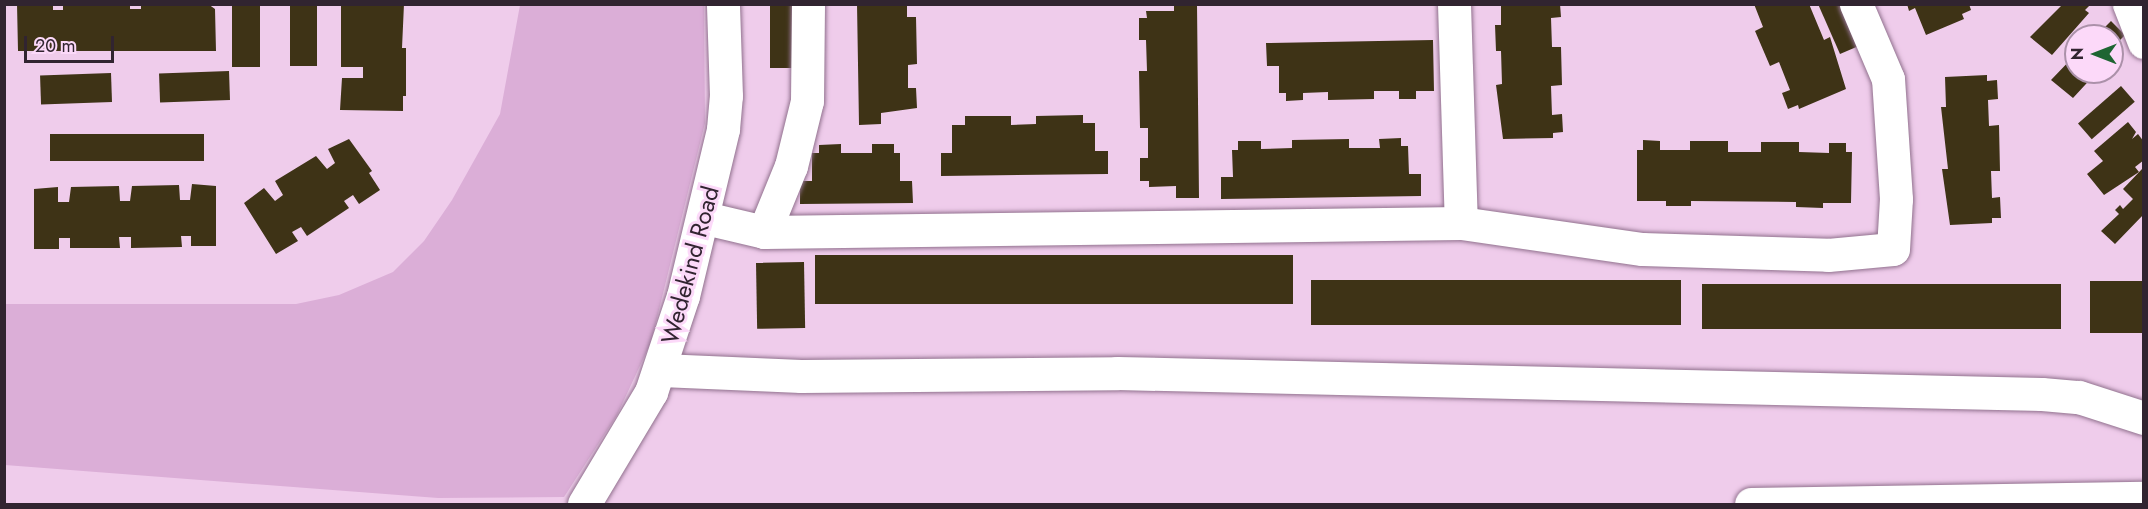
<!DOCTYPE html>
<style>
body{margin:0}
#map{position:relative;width:2148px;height:509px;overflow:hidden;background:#efcceb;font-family:Jost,sans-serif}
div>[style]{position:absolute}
.green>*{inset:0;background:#dbaed7}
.building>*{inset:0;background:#3e3316;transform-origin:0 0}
.roads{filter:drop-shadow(0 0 2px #91718e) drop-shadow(0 0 2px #91718e)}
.minor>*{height:33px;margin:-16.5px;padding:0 16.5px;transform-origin:16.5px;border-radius:16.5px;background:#fff}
.highway>*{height:33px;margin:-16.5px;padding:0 16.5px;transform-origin:16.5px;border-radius:16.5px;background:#fff}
span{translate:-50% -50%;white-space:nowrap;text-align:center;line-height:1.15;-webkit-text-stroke:6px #fcd9f9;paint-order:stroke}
.street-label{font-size:24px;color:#312430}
.frame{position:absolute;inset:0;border:6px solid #312430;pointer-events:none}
.north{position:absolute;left:2064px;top:24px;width:60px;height:60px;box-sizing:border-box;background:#fcd9f9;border:2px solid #ab91a9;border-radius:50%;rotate:270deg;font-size:16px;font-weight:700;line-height:24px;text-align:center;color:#312430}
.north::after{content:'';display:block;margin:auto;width:21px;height:27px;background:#1e6532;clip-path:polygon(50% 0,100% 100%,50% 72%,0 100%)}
.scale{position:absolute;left:24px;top:36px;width:90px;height:27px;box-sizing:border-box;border:3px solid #312430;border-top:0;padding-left:8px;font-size:18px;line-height:21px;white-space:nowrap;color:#312430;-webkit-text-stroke:4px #fcd9f9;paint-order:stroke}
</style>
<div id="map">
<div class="green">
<i style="clip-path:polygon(520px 5px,704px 5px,705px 123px,651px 342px,617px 415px,564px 497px,438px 498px,5px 465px,4px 304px,296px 304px,339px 295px,393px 272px,424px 241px,452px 200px,500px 114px)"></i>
</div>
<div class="building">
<i style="clip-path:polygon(17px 4px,53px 4px,53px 10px,63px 10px,63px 4px,130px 4px,130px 9px,141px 9px,141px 4px,208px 4px,215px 9px,216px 51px,18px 51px)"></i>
<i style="left:232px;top:4px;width:28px;height:63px"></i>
<i style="left:290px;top:4px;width:27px;height:62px"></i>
<i style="clip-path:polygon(341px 4px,404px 4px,402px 48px,406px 48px,406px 96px,403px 96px,403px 111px,340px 110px,342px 78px,363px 78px,363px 67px,341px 67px)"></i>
<i style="left:770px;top:4px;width:24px;height:64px"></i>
<i style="clip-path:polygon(857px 4px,907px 4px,907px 17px,916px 17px,917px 64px,908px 65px,908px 88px,916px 88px,917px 108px,881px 113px,881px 124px,859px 125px)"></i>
<i style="clip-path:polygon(1174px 4px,1197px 4px,1199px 198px,1176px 198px,1176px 186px,1149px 187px,1149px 181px,1140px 181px,1140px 158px,1148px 158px,1148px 128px,1140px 128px,1139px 71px,1147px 71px,1146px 40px,1139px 40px,1139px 18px,1147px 18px,1146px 11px,1174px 11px)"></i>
<i style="clip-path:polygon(1501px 4px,1560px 4px,1561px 17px,1551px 18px,1552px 47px,1561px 47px,1562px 85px,1551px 86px,1552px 115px,1562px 114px,1563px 132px,1553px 133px,1553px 138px,1503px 139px,1496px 85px,1502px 84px,1501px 51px,1496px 51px,1495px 25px,1501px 25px)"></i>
<i style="clip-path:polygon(1754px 4px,1809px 4px,1824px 40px,1830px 37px,1846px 89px,1799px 109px,1798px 105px,1788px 109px,1782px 93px,1790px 90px,1779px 62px,1770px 66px,1755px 31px,1763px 27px)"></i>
<i style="clip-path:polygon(1818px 4px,1843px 4px,1861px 45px,1840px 54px)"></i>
<i style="clip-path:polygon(1907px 4px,1969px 4px,1971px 10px,1962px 14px,1964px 19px,1926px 35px,1915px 8px,1909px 11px)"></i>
<i style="clip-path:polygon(2063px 4px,2091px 4px,2085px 10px,2089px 13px,2052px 55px,2030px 37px)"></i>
<i style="clip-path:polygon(2111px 21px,2125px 35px,2112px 48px,2112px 36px,2096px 36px)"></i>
<i style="clip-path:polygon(1433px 40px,1434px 91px,1416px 91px,1416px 99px,1399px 99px,1399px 91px,1374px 91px,1374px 99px,1328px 100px,1328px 92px,1303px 93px,1303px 100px,1286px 101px,1286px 93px,1279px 93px,1279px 66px,1267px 66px,1266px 43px)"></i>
<i style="clip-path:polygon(2076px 54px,2076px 72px,2097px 72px,2073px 98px,2051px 80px)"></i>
<i style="left:229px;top:71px;width:29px;height:70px;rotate:88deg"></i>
<i style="left:111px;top:73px;width:29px;height:71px;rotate:88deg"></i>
<i style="clip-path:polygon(1987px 75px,1987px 81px,1997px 80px,1998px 99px,1988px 100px,1989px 126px,1999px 125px,2000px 171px,1991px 171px,1992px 198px,2000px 197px,2001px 218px,1992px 218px,1992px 223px,1950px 225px,1942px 169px,1948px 169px,1941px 107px,1946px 107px,1945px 77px)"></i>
<i style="left:2121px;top:86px;width:21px;height:57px;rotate:49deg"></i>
<i style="clip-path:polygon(1083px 115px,1083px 123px,1095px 123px,1095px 151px,1108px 151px,1108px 174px,941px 176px,941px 153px,952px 153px,952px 125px,965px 125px,965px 116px,1011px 116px,1011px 125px,1036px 124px,1036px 116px)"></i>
<i style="clip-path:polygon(2128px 122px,2136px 132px,2132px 139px,2138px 134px,2144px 142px,2144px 160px,2135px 167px,2139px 172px,2104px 195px,2087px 174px,2103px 161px,2094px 151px)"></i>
<i style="left:204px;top:134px;width:27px;height:154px;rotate:90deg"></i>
<i style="clip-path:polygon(1401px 138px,1401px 146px,1408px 146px,1409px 174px,1421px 174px,1421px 196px,1221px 199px,1221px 177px,1233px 177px,1232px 150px,1238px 150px,1238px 141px,1261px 141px,1261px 149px,1292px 148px,1292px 140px,1349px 139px,1349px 148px,1380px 148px,1379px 139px)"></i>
<i style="clip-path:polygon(349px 139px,372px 171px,369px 173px,380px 190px,359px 204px,353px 195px,344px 201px,349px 208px,307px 236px,301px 227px,292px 232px,298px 241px,276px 254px,244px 203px,264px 188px,275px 201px,283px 195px,275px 181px,316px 156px,327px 169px,335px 163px,328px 149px)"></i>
<i style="clip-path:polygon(1643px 140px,1660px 141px,1660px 150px,1690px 150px,1690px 141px,1728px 141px,1728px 152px,1761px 152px,1761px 142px,1799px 142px,1799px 152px,1829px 153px,1829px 143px,1846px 143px,1846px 152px,1852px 152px,1851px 203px,1823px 203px,1823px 208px,1796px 207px,1796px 202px,1691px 201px,1691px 206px,1666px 206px,1666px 201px,1637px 201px,1637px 150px,1643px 150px)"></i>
<i style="clip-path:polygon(841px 144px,841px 153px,872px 153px,872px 144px,894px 144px,894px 153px,900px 153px,900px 181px,912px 181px,913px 203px,800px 204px,800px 181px,812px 181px,812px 153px,819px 153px,819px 145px)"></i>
<i style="clip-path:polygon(2142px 169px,2144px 214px,2115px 244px,2101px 231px,2119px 214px,2115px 210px,2120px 205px,2123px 209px,2133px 199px,2123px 189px)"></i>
<i style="clip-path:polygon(192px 184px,216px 186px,216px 246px,191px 246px,191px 236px,181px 236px,182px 247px,131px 248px,131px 237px,119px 237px,120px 248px,70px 248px,70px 238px,59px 238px,59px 249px,34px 249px,34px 189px,58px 187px,58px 202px,69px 202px,71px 187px,119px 186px,120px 201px,130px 201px,132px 186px,179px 185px,180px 200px,190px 200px)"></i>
<i style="left:1293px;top:255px;width:49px;height:478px;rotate:90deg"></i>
<i style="left:804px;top:262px;width:66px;height:48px;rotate:89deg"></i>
<i style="left:1311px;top:280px;width:370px;height:45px"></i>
<i style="left:2090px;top:281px;width:54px;height:52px"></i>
<i style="left:1702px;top:284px;width:359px;height:45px"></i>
</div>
<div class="roads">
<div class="minor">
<i style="left:1454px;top:4px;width:219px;rotate:88.2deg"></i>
<i style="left:2129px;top:4px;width:41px;rotate:68.5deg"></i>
<i style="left:705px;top:218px;width:61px;rotate:13.3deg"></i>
<i style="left:764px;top:232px;width:697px;rotate:-0.74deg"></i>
<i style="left:1461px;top:223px;width:183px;rotate:8.2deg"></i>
<i style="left:1642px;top:249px;width:186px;rotate:1.8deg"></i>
<i style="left:1828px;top:255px;width:65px;rotate:-5.3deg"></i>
<i style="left:1893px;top:249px;width:50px;rotate:-86.6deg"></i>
<i style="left:1896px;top:199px;width:120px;rotate:-93.8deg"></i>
<i style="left:1888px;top:79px;width:82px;rotate:-113.1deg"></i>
<i style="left:764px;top:232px;width:71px;rotate:-67.8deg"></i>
<i style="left:791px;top:166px;width:67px;rotate:-76.2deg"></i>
<i style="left:807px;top:101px;width:97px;rotate:-89.4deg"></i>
<i style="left:661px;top:370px;width:140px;rotate:2.5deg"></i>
<i style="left:801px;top:376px;width:316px;rotate:-0.5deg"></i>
<i style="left:1117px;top:373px;width:925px;rotate:1.3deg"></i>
<i style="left:2042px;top:394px;width:37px;rotate:5deg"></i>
<i style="left:2079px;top:397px;width:68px;rotate:17.9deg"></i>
<i style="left:584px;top:504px;width:131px;rotate:-59.1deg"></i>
<i style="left:651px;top:392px;width:101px;rotate:-71.6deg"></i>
<i style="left:683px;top:296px;width:172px;rotate:-76.5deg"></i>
<i style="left:723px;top:129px;width:33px;rotate:-85deg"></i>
<i style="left:726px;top:96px;width:92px;rotate:-91.9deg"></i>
</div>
<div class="highway">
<i style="left:1751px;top:504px;width:393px;rotate:-0.9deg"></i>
</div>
</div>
<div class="street-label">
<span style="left:690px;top:265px;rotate:-75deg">Wedekind Road</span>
</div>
<div class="frame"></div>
<div class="north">N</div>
<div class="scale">20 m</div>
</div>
